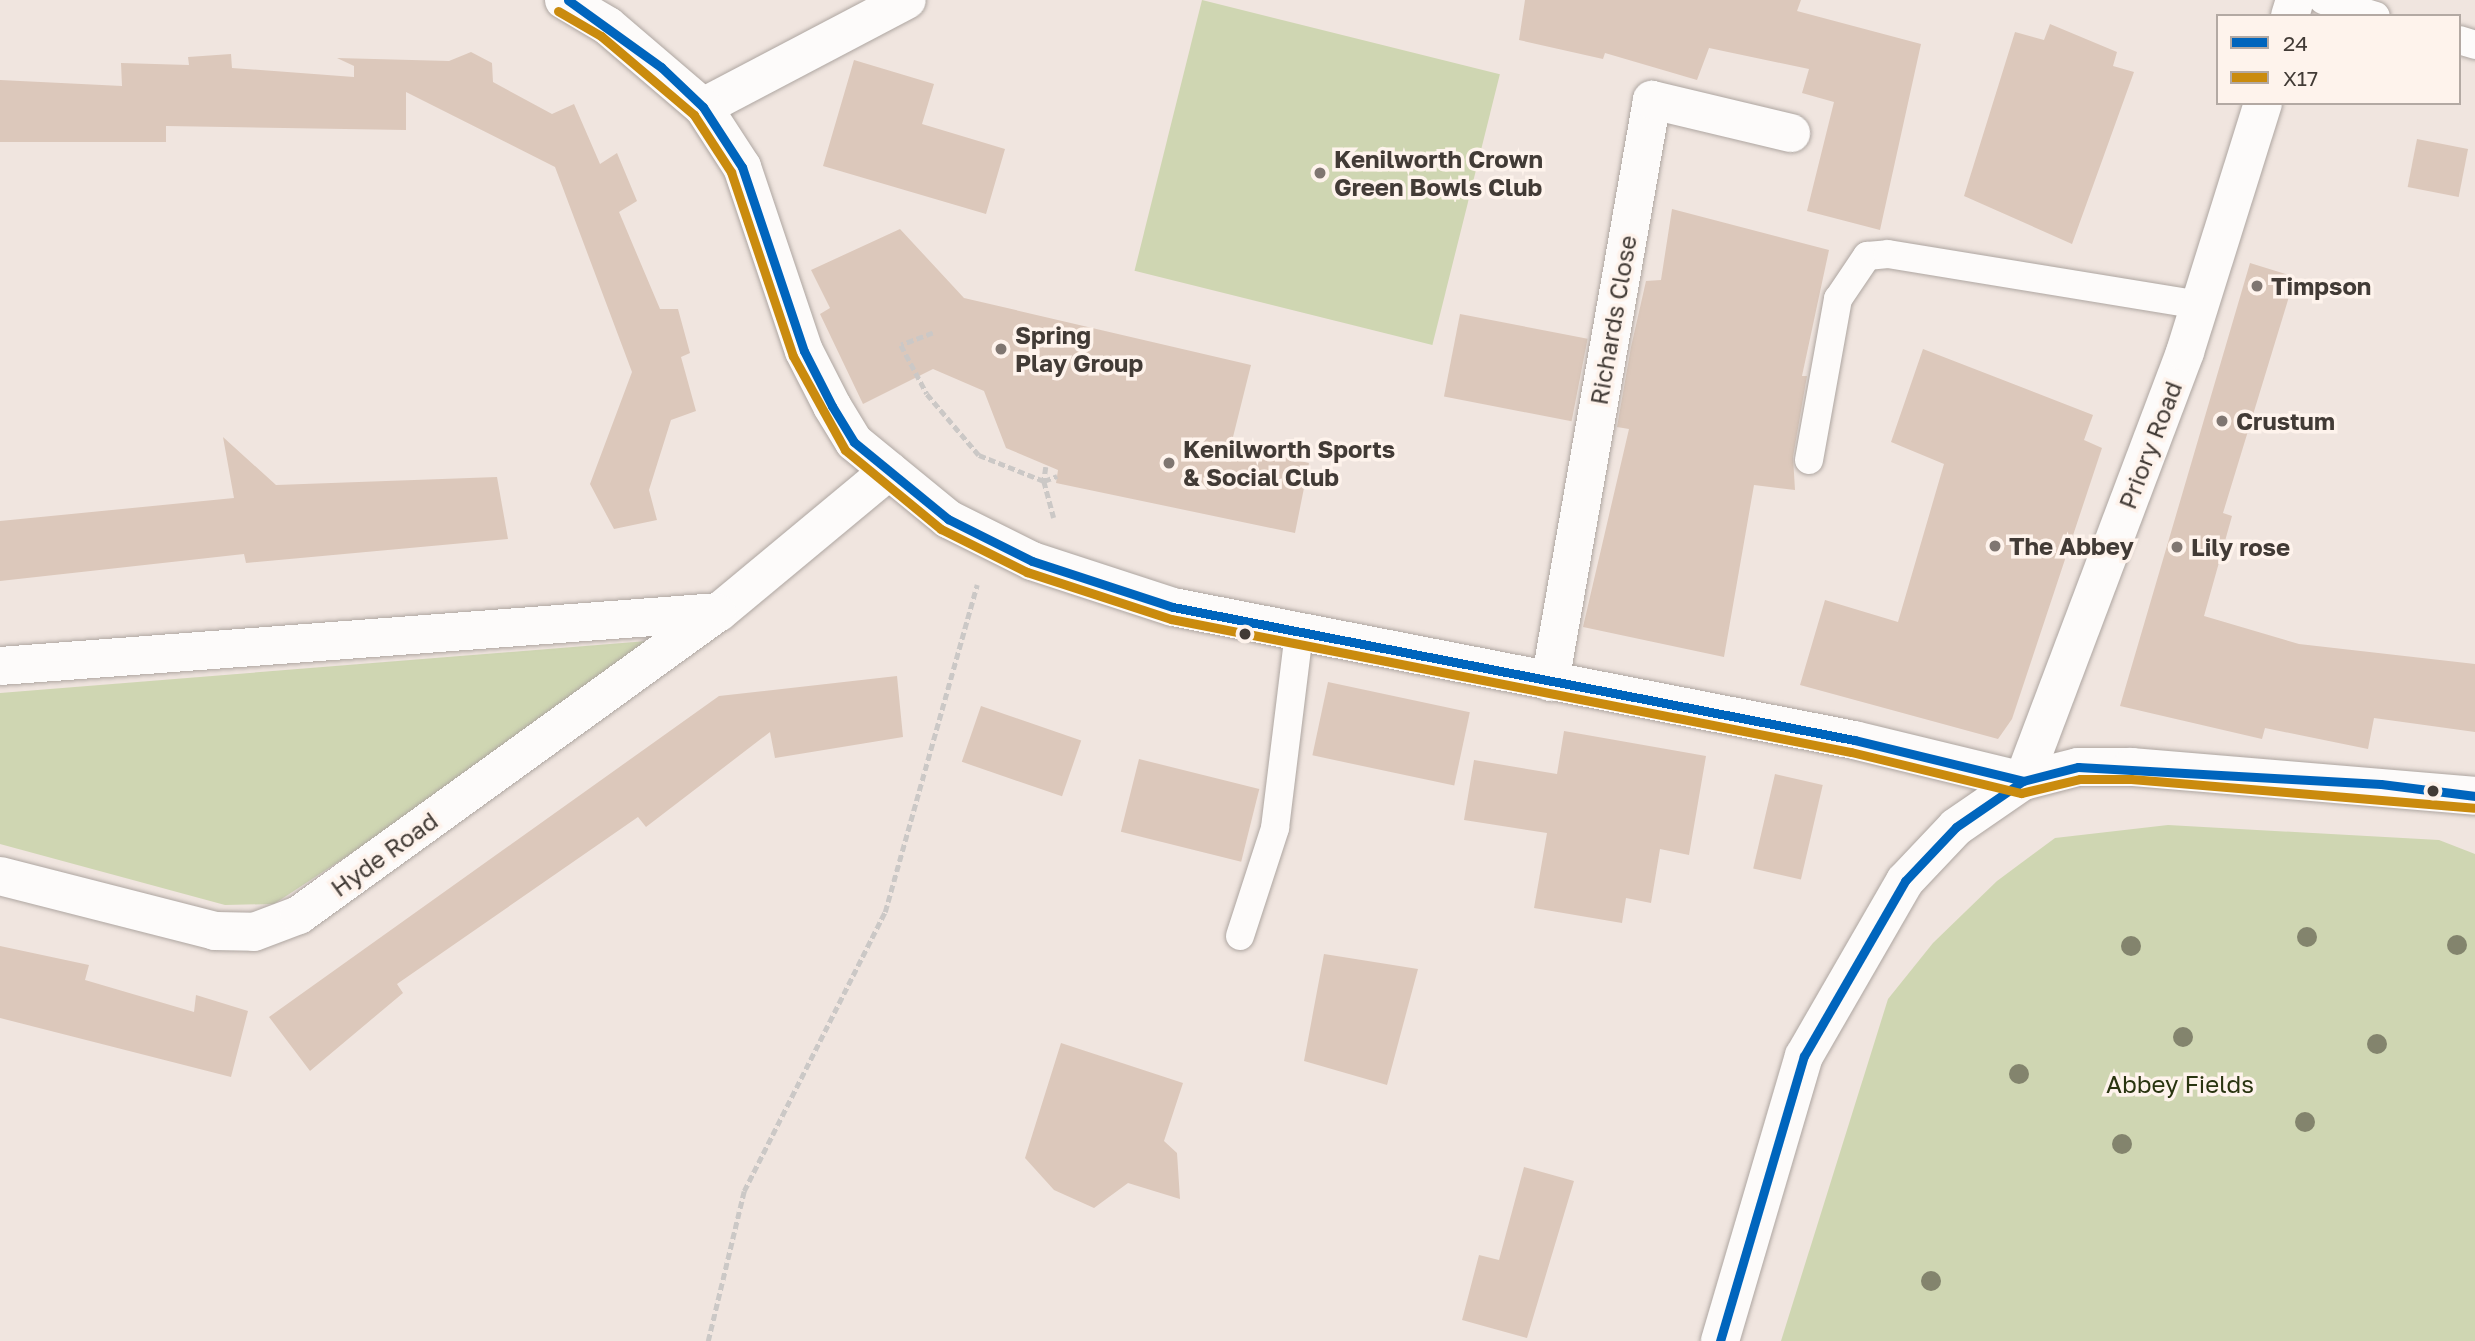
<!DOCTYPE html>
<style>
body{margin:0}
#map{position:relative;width:2475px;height:1341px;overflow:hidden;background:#f0e5df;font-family:"Golos Text",sans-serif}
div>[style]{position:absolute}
.green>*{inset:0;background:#cfd6b2;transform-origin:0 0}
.building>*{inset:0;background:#dcc8bb;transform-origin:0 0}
.path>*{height:4.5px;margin-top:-2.25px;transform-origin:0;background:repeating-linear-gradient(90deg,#cbc8c6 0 7px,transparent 0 10.5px)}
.roads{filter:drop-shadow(0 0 2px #aea6a1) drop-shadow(0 0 2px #aea6a1)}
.service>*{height:28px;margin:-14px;padding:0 14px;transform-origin:14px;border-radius:14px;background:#fdfbfa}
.minor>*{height:38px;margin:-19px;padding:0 19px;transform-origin:19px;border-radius:19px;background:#fdfbfa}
.tertiary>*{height:38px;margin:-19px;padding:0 19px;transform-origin:19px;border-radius:19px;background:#fdfbfa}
.secondary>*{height:38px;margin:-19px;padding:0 19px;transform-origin:19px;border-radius:19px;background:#fdfbfa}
.primary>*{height:38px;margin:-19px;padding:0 19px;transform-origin:19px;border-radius:19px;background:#fdfbfa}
.bus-1>*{height:9px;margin:-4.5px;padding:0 4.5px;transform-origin:4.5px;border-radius:4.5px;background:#0065bd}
.bus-2>*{height:9px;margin:-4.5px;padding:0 4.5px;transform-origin:4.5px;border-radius:4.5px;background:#ca8b0e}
.trees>*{width:20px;height:20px;margin:-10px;border-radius:50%;background:#83846d}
.dots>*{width:19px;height:19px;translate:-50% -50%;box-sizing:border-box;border:4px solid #fef3ec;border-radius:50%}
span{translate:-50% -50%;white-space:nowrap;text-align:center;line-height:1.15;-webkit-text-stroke:7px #fef3ec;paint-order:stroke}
.poi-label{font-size:24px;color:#423b36;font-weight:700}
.left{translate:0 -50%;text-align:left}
.street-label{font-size:24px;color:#423b36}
.park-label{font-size:24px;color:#293410}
.legend{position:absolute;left:2216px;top:14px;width:245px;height:91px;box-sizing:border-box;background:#fef3ec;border:2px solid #b3a9a3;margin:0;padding:9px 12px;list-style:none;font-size:21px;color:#423b36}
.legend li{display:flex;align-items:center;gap:14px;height:35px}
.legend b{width:35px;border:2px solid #b3a9a3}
</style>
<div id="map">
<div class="green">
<i style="left:1202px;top:0;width:307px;height:279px;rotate:14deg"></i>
<i style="clip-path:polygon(647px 641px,425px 805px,274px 904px,225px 905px,0 844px,0 693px)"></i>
<i style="clip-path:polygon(2168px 825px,2439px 840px,2475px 854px,2475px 1341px,1781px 1341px,1888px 999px,1933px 943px,1997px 881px,2055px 838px)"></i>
</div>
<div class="building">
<i style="clip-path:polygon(1525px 0,1801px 0,1797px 11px,1921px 44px,1880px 230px,1807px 211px,1834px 102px,1802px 93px,1809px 69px,1709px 48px,1697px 80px,1605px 53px,1603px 59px,1519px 40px)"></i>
<i style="clip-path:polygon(2050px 24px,2117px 52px,2113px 66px,2134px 72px,2072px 244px,1964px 196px,2015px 32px,2044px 40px)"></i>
<i style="clip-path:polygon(471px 52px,492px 63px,493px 82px,552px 114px,574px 104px,600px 164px,617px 153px,637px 201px,619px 212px,660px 309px,678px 309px,690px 353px,681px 357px,696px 411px,671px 420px,649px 490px,657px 520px,614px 529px,590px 484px,632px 372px,555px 167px,406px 92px,406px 130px,166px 126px,166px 142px,0 142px,0 80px,122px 86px,121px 63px,189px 65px,188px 57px,231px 54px,232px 68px,354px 77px,354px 66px,337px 58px,449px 61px)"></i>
<i style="clip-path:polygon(854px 60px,934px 84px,922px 124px,1005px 149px,986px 214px,823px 166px)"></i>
<i style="left:2417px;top:139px;width:52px;height:49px;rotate:11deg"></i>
<i style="clip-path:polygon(1672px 209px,1829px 250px,1802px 376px,1807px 376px,1793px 457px,1795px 490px,1754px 485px,1724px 657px,1583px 627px,1629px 429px,1617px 427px,1631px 347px,1646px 281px,1661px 280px)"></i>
<i style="clip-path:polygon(900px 229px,964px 298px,1251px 365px,1231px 445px,1309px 463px,1295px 533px,1056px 483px,1058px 470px,1006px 448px,984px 391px,933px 369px,863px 404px,820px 314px,830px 308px,811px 270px)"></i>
<i style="clip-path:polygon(2250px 263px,2295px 277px,2223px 513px,2232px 516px,2204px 616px,2299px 644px,2475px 664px,2475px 732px,2374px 718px,2368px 749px,2265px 728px,2262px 739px,2120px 706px)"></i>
<i style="left:1460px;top:314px;width:130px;height:84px;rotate:11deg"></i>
<i style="clip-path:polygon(1923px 349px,2093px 415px,2084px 440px,2102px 448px,2012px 719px,1998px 739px,1800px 685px,1825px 600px,1898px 622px,1944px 464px,1891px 442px)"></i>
<i style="clip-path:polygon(223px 437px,276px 485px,497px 477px,508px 539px,246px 563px,244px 554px,0 581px,0 521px,234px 498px)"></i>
<i style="clip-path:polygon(897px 676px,903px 737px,775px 758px,770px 732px,646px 827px,638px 817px,397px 984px,403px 993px,310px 1071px,269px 1017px,719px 696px)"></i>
<i style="left:1328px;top:682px;width:145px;height:75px;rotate:12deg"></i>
<i style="left:981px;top:706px;width:106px;height:59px;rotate:19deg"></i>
<i style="clip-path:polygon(1564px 731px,1706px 756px,1689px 855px,1660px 849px,1651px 903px,1626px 898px,1622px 923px,1534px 908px,1547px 833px,1464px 820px,1474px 760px,1557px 774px)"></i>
<i style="left:1139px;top:759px;width:124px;height:75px;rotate:14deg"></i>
<i style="left:1775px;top:774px;width:49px;height:97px;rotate:13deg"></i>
<i style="clip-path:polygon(0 946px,89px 965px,85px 980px,194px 1012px,196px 995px,248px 1011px,231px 1077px,0 1018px)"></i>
<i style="clip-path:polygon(1324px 954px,1418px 969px,1387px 1085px,1304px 1061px)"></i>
<i style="clip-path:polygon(1061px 1043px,1183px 1083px,1164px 1141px,1177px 1153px,1180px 1199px,1128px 1183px,1094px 1208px,1054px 1190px,1025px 1158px)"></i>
<i style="clip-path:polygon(1524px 1167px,1574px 1181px,1527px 1338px,1462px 1320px,1479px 1255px,1499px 1260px)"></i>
</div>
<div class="path">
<i style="left:933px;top:333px;width:34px;rotate:159deg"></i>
<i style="left:901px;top:345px;width:55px;rotate:62deg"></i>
<i style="left:927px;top:394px;width:80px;rotate:49.6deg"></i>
<i style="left:979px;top:455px;width:70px;rotate:21.8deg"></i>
<i style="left:1044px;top:481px;width:38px;rotate:75deg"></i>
<i style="left:1046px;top:467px;width:14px;rotate:98deg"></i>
<i style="left:1044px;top:481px;width:14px;rotate:-21deg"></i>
<i style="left:708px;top:1341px;width:154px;rotate:-76.5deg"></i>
<i style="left:744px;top:1191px;width:313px;rotate:-63.2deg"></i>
<i style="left:885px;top:912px;width:340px;rotate:-74.3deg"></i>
</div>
<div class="roads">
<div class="service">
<i style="left:2323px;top:0;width:55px;rotate:16.8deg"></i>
<i style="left:2459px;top:40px;width:17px;rotate:17deg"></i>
<i style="left:1809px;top:460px;width:164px;rotate:-79.8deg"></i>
<i style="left:1838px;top:299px;width:52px;rotate:-56deg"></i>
<i style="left:1867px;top:256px;width:21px;rotate:-5deg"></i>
<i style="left:1888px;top:254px;width:315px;rotate:9.3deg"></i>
<i style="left:1240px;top:936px;width:114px;rotate:-72deg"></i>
<i style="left:1275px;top:828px;width:197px;rotate:-83deg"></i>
</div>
<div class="minor">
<i style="left:703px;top:107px;width:230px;rotate:-27.7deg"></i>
<i style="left:0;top:666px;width:721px;rotate:-4.3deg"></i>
<i style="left:719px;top:612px;width:221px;rotate:-39.7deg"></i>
<i style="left:1550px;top:682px;width:591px;rotate:-80.06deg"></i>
<i style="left:1652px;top:100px;width:143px;rotate:13.4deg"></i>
<i style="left:0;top:876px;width:222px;rotate:14.3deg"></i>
<i style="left:215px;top:931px;width:39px;rotate:1deg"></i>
<i style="left:254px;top:932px;width:48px;rotate:-20.7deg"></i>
<i style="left:299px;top:915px;width:516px;rotate:-35.85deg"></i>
</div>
<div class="tertiary">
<i style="left:564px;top:0;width:51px;rotate:30.6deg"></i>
<i style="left:608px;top:26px;width:125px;rotate:40.5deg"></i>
<i style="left:703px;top:107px;width:72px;rotate:57deg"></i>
<i style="left:742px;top:167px;width:194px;rotate:71.4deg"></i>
<i style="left:804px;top:351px;width:62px;rotate:63deg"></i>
<i style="left:832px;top:406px;width:42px;rotate:58.6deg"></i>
<i style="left:854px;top:442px;width:122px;rotate:39.3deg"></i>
<i style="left:948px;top:519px;width:94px;rotate:26.6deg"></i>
<i style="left:1032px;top:561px;width:148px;rotate:18.1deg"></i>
<i style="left:1173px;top:607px;width:694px;rotate:11.05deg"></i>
<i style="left:1854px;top:740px;width:174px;rotate:13.6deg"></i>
</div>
<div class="secondary">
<i style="left:2023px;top:781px;width:57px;rotate:-14.3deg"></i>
<i style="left:2078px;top:767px;width:54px"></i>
<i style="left:2132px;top:767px;width:344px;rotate:4.8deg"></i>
</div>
<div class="primary">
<i style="left:2290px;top:16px;width:17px;rotate:-73deg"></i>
<i style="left:1720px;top:1341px;width:297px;rotate:-73.6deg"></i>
<i style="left:1804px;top:1056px;width:202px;rotate:-60deg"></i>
<i style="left:1905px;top:881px;width:74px;rotate:-46.6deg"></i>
<i style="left:1956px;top:827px;width:81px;rotate:-34.5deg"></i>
<i style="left:2023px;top:781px;width:459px;rotate:-69.3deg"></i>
<i style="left:2185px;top:352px;width:261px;rotate:-72.6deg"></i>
</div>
</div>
<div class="bus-1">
<i style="left:568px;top:0;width:115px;rotate:35.8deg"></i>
<i style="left:661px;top:67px;width:58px;rotate:43.6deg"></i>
<i style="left:703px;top:107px;width:72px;rotate:57deg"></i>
<i style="left:742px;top:167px;width:194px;rotate:71.4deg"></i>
<i style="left:804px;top:351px;width:62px;rotate:63deg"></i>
<i style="left:832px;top:406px;width:42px;rotate:58.6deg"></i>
<i style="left:854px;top:442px;width:122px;rotate:39.3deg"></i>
<i style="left:948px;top:519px;width:94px;rotate:26.6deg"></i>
<i style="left:1032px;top:561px;width:148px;rotate:18.1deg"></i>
<i style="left:1173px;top:607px;width:694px;rotate:11.05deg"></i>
<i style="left:1854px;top:740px;width:174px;rotate:13.6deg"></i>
<i style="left:1720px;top:1341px;width:297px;rotate:-73.6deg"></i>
<i style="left:1804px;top:1056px;width:202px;rotate:-60deg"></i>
<i style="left:1905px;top:881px;width:74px;rotate:-46.6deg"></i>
<i style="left:1956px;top:827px;width:81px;rotate:-34.5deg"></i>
<i style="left:2023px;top:781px;width:57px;rotate:-14.3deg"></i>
<i style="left:2078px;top:767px;width:303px;rotate:3.2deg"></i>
<i style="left:2381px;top:784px;width:95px;rotate:7.3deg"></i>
</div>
<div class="bus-2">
<i style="left:558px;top:11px;width:50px;rotate:30.2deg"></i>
<i style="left:601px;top:36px;width:122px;rotate:40.3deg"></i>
<i style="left:694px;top:115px;width:68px;rotate:57deg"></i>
<i style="left:731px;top:172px;width:194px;rotate:71.4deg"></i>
<i style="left:793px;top:356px;width:107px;rotate:61deg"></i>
<i style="left:845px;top:450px;width:124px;rotate:39.5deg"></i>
<i style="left:941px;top:529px;width:96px;rotate:26.6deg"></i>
<i style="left:1027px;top:572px;width:151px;rotate:18.1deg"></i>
<i style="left:1171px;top:619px;width:693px;rotate:11.07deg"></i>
<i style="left:1851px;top:752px;width:175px;rotate:13.6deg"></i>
<i style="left:2021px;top:793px;width:61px;rotate:-13.3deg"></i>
<i style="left:2080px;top:779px;width:51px"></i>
<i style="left:2131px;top:779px;width:344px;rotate:4.8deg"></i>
</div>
<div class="trees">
<i style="left:2307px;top:937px"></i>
<i style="left:2457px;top:945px"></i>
<i style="left:2131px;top:946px"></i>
<i style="left:2183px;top:1037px"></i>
<i style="left:2377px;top:1044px"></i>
<i style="left:2019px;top:1074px"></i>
<i style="left:2305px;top:1122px"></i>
<i style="left:2122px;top:1144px"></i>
<i style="left:1931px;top:1281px"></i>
</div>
<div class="dots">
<i style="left:1320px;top:173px;background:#7f7671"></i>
<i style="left:2257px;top:286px;background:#7f7671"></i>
<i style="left:1001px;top:349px;background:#7f7671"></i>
<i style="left:2222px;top:421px;background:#7f7671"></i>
<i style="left:1169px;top:463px;background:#7f7671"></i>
<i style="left:1995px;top:546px;background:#7f7671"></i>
<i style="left:2177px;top:547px;background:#7f7671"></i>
<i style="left:1245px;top:634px;background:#423b36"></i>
<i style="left:2433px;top:791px;background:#423b36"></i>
</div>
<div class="poi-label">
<span class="left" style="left:1334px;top:173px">Kenilworth Crown<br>Green Bowls Club</span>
<span class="left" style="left:2271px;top:286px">Timpson</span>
<span class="left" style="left:1015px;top:349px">Spring<br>Play Group</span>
<span class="left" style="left:2236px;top:421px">Crustum</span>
<span class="left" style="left:1183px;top:463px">Kenilworth Sports<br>&amp; Social Club</span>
<span class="left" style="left:2009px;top:546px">The Abbey</span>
<span class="left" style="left:2191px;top:547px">Lily rose</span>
</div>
<div class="street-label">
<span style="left:1613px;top:320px;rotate:-80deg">Richards Close</span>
<span style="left:2150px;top:445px;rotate:-69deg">Priory Road</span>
<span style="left:384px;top:854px;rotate:-36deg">Hyde Road</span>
</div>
<div class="park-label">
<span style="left:2180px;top:1084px">Abbey Fields</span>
</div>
<ul class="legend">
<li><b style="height:9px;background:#0065bd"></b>24</li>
<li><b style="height:9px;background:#ca8b0e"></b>X17</li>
</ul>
</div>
